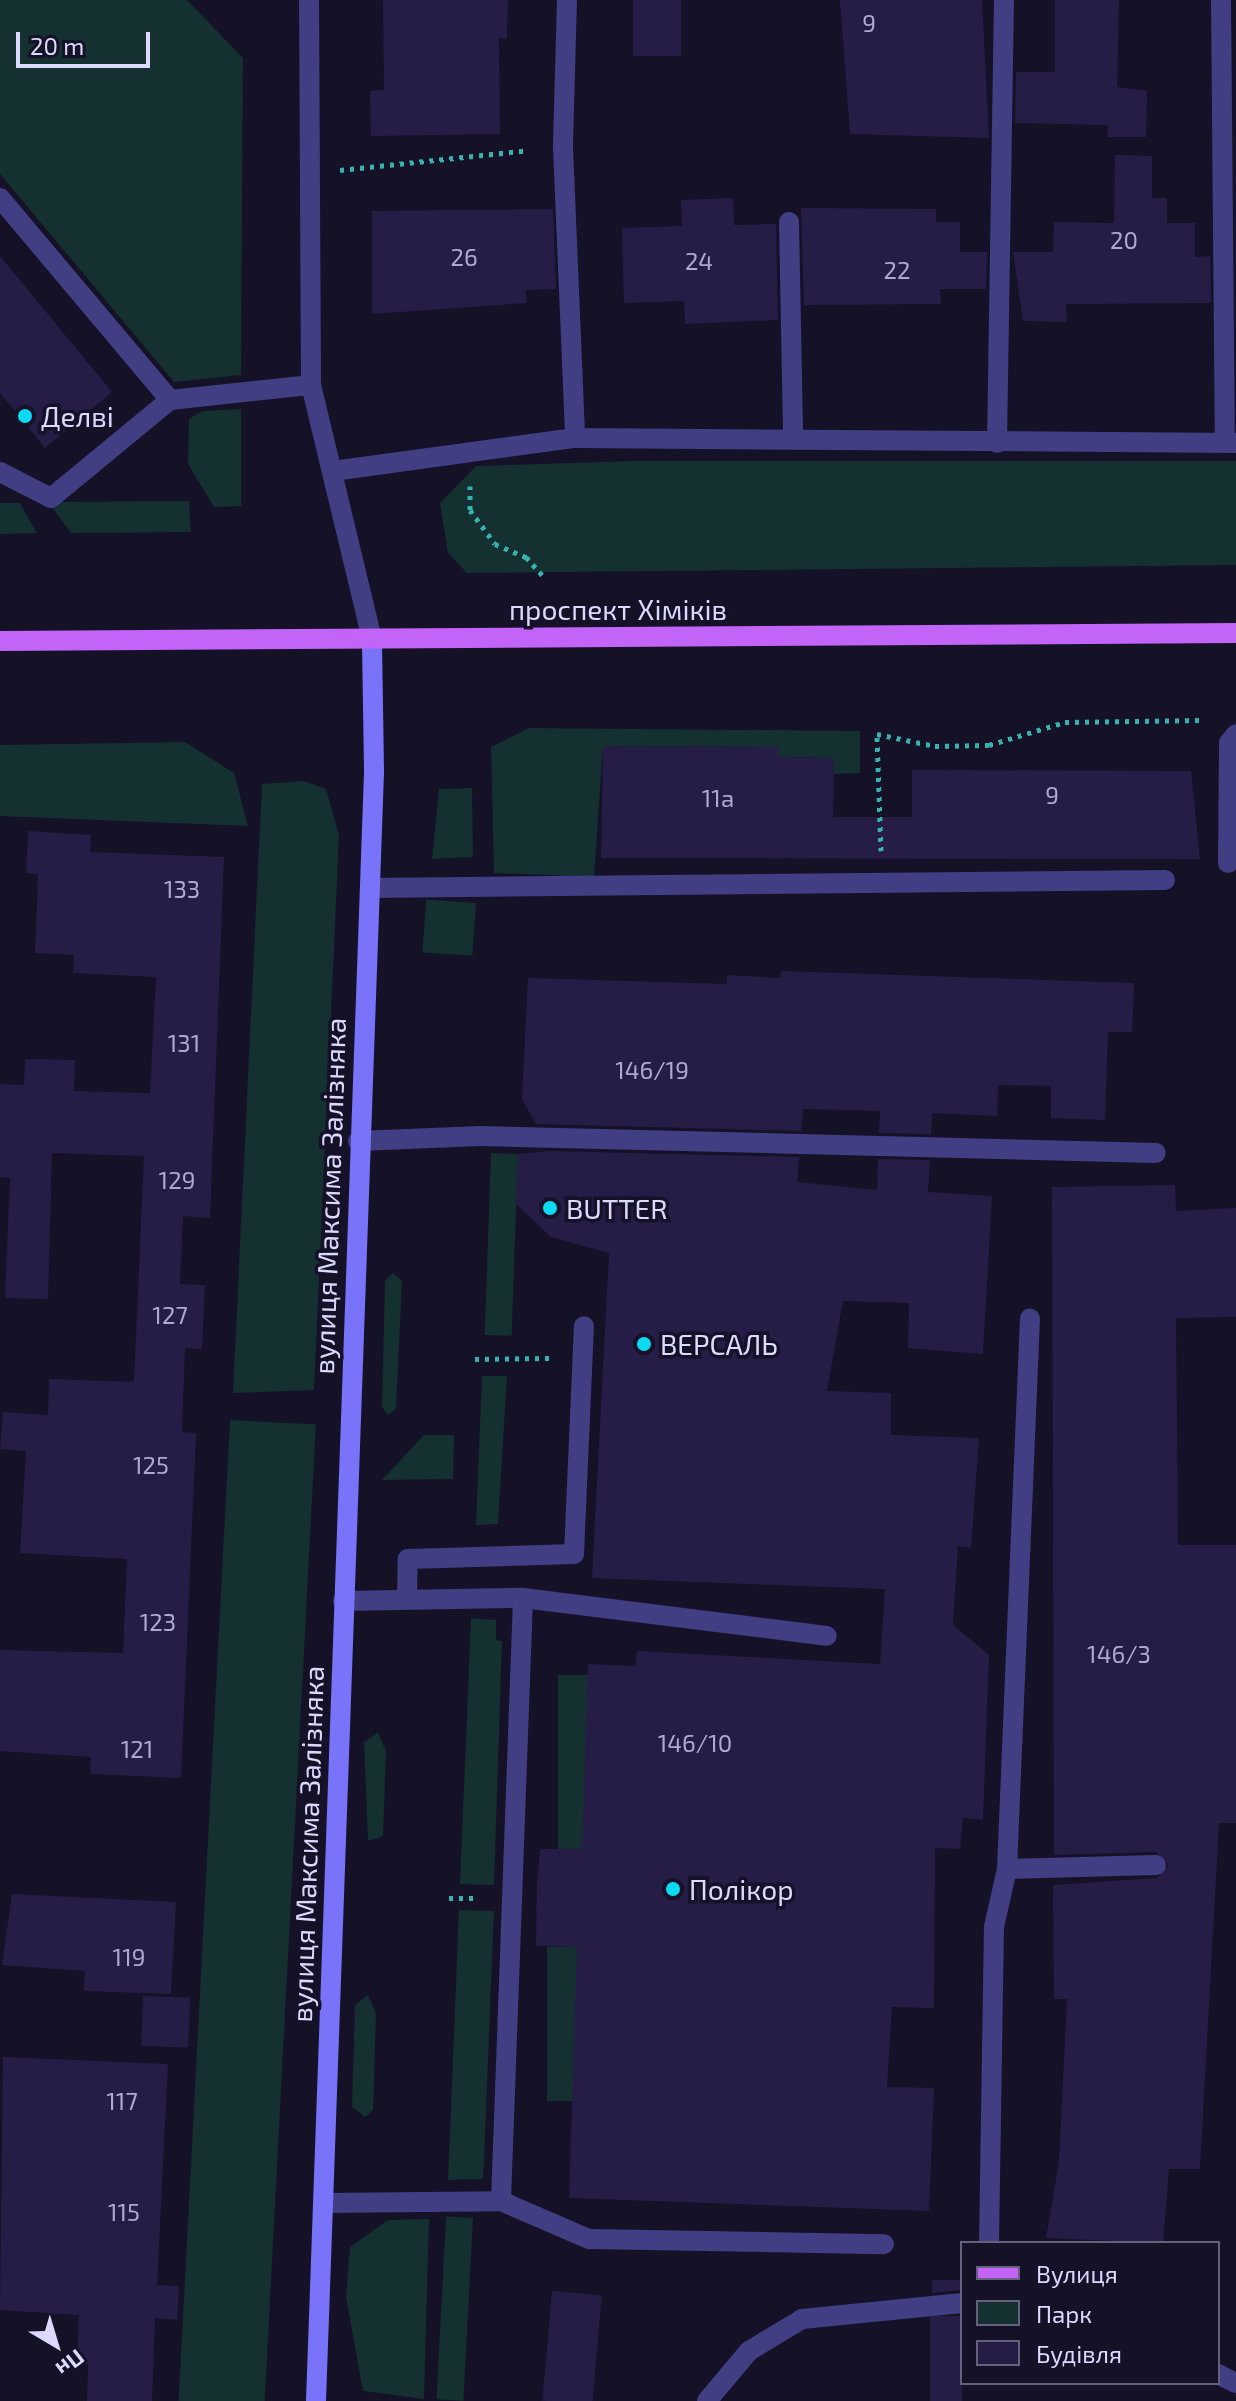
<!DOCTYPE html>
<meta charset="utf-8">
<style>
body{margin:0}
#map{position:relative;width:1236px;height:2401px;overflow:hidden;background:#151127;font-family:"Exo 2",sans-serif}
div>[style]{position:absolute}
.green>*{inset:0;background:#143030;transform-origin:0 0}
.building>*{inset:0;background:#261d47;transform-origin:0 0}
.path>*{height:5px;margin-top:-2.5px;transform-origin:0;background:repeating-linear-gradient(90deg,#35b4af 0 4px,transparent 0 10px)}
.service>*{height:20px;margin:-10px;padding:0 10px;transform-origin:10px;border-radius:10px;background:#413e84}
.minor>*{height:20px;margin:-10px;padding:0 10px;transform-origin:10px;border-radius:10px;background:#413e84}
.tertiary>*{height:20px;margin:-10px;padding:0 10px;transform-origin:10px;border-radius:10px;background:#413e84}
.secondary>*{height:20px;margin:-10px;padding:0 10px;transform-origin:10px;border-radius:10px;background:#7873f9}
.primary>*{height:20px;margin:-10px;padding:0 10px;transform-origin:10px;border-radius:10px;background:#c364f9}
.dots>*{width:22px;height:22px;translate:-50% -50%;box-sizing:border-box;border:4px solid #151127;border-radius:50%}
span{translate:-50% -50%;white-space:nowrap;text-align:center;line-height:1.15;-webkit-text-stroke:7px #151127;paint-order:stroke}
.number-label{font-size:24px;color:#afa9d0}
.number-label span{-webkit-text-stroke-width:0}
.poi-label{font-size:28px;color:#ddd8fd}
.left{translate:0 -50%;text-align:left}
.street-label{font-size:28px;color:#ddd8fd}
.legend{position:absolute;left:960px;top:2241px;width:260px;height:144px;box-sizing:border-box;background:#151127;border:2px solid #65617d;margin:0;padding:10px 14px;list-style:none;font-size:24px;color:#ddd8fd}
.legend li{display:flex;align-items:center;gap:16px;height:40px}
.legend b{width:40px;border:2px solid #65617d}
.north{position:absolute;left:16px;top:2305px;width:80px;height:80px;-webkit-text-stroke:6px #151127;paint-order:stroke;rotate:142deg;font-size:22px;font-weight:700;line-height:32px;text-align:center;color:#ddd8fd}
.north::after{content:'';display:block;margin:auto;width:28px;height:36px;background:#ddd8fd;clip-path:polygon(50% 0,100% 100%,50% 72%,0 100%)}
.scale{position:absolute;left:16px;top:32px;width:134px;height:36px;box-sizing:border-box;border:4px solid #ddd8fd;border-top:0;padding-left:10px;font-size:24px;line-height:28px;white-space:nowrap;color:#ddd8fd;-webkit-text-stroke:6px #151127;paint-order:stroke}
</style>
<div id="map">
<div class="green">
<i style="clip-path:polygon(0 0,187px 0,243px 58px,241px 375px,174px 382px,0 174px)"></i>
<i style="clip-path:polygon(241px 409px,241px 506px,214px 507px,188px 464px,189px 419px,202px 411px)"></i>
<i style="clip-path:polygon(634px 461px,1236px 461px,1236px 565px,467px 573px,448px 553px,440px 503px,476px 466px)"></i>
<i style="clip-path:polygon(189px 501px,191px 532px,71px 533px,48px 502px)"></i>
<i style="clip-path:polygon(0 503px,20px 503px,37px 533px,0 534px)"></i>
<i style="clip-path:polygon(529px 728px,860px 731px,860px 773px,834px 774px,833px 758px,778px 757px,778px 747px,603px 746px,594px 877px,494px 873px,491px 747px)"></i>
<i style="clip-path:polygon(185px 742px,234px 773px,248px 826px,0 816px,0 745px)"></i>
<i style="clip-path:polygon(304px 781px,326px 789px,339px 835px,314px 1390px,233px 1393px,262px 784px)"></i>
<i style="clip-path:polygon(472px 788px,473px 857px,432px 859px,439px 789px)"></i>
<i style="left:476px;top:903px;width:53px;height:50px;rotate:94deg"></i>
<i style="left:491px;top:1153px;width:27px;height:182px;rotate:2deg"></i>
<i style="clip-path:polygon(393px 1273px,402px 1280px,396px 1409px,388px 1415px,382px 1407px,385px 1281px)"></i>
<i style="clip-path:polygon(482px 1376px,507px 1376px,498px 1524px,476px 1525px)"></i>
<i style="left:230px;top:1420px;width:86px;height:982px;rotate:3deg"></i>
<i style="clip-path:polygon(424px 1435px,454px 1435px,453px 1479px,382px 1480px)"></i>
<i style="clip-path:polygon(471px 1618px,496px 1620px,496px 1640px,502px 1641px,494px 1885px,460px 1884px)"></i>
<i style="left:558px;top:1675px;width:30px;height:174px"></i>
<i style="clip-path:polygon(378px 1733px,386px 1751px,383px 1836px,368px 1841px,364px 1742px)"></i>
<i style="clip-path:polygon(459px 1910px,494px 1911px,484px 2161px,483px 2179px,448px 2180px)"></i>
<i style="left:547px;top:1947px;width:30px;height:154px"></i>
<i style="clip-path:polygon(368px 1995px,376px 2013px,373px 2110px,365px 2117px,352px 2107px,355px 2005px)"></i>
<i style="left:473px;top:2218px;width:183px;height:27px;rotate:93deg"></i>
<i style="clip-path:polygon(429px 2219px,424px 2399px,363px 2391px,346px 2297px,350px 2247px,388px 2220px)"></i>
</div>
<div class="building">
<i style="clip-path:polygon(383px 0,508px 0,507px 38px,499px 38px,500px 134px,371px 136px,370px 91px,384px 90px)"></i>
<i style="left:633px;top:0;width:48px;height:56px"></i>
<i style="clip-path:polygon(840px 0,982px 0,989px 138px,850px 134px)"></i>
<i style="clip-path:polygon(1055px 0,1119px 0,1117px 87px,1147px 91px,1146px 137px,1107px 137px,1108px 125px,1015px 123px,1016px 72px,1055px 72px)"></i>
<i style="clip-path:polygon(1115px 155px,1152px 156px,1152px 198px,1167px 198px,1167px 223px,1195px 223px,1195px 257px,1210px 256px,1211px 303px,1066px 304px,1067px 322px,1023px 321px,1013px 252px,1053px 252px,1054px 222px,1114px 223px)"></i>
<i style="clip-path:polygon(733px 198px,734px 225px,776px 224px,778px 320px,685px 324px,684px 301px,624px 303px,622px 228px,682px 226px,681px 200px)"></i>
<i style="clip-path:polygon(801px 208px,936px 209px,936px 222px,960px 222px,960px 252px,987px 252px,986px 289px,940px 289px,941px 304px,804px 305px)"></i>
<i style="clip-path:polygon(553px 209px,556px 289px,526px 290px,526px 303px,372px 314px,372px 211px)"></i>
<i style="clip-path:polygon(0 256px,112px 392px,45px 448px,0 393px)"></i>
<i style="clip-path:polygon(603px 746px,779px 747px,778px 757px,834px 758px,833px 817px,912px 817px,912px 770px,1191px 771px,1200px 859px,601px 858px)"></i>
<i style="clip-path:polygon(28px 831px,91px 835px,90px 852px,224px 857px,210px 1218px,183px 1216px,180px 1284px,205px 1285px,202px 1349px,185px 1348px,182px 1432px,196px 1433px,181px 1778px,90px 1774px,91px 1757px,0 1751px,0 1650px,123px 1653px,127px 1559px,20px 1553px,26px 1451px,0 1449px,3px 1412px,48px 1415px,49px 1379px,134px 1382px,144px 1156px,52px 1153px,48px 1299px,5px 1298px,10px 1178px,0 1177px,0 1084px,24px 1085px,25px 1059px,75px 1060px,74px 1091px,150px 1093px,156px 977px,73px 973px,74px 955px,35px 953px,38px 874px,26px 873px)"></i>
<i style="clip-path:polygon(781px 971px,1134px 983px,1132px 1032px,1108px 1032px,1105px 1120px,1051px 1118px,1051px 1086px,998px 1085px,997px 1116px,932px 1113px,931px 1134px,879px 1133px,880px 1111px,803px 1109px,801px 1131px,536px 1124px,522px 1099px,528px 978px,727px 984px,727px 975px,780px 978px)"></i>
<i style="clip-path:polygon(551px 1151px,799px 1157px,797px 1182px,877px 1190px,878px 1159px,930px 1160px,928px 1192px,992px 1196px,983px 1354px,908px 1348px,909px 1303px,843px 1301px,827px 1391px,891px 1393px,891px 1435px,979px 1438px,971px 1548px,958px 1546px,953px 1625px,989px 1655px,983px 1820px,963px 1818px,960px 1849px,935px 1848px,934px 2008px,892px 2007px,887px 2087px,934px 2088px,929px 2211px,569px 2198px,577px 1947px,536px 1946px,537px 1883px,540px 1849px,582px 1849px,588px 1664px,635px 1666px,637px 1651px,880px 1664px,885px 1589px,592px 1578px,609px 1253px,551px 1237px,516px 1204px,518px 1154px)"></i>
<i style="clip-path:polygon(1175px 1185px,1176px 1211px,1236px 1208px,1236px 1317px,1176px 1318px,1178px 1545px,1236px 1545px,1236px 1823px,1219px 1823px,1200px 2169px,1169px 2169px,1163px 2243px,1046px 2238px,1059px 2161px,1067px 1999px,1054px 1999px,1053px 1885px,1157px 1878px,1169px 1865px,1156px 1852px,1054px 1855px,1052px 1187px)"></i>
<i style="clip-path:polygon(12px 1894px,176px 1902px,171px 1994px,84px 1991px,85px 1971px,2px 1965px)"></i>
<i style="left:143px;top:1996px;width:47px;height:50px;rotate:2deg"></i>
<i style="clip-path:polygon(3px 2057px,168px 2064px,157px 2285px,179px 2286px,177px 2320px,155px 2318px,152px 2401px,87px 2401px,88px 2364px,77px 2364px,79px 2315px,0 2310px)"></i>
<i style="clip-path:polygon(932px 2280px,962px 2280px,962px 2290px,932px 2293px)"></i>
<i style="left:552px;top:2291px;width:50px;height:110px;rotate:5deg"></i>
<i style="left:962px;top:2316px;width:85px;height:32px;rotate:90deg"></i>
</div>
<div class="path">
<i style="left:340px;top:170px;width:190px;rotate:-6deg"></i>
<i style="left:470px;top:486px;width:24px;rotate:90deg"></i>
<i style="left:470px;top:510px;width:42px;rotate:53.7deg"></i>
<i style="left:495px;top:544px;width:34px;rotate:23deg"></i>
<i style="left:526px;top:557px;width:27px;rotate:48deg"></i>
<i style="left:881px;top:851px;width:117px;rotate:-92deg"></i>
<i style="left:877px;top:734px;width:59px;rotate:11.7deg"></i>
<i style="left:935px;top:746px;width:54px;rotate:-1.1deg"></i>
<i style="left:989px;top:745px;width:79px;rotate:-16.8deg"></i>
<i style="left:1065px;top:722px;width:140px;rotate:-0.8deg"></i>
<i style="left:475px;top:1359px;width:75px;rotate:-0.8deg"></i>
<i style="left:449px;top:1898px;width:30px"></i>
</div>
<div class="service">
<i style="left:567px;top:0;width:147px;rotate:91.6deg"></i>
<i style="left:563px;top:147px;width:291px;rotate:87.6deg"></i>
<i style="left:1221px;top:0;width:443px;rotate:89.5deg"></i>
<i style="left:0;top:198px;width:264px;rotate:49.9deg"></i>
<i style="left:789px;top:222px;width:218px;rotate:88.9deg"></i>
<i style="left:997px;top:443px;width:443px;rotate:-89.1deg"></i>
<i style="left:0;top:472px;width:57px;rotate:27deg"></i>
<i style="left:51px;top:498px;width:154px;rotate:-39.5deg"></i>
<i style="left:170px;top:400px;width:142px;rotate:-6.1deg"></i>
<i style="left:1228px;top:863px;width:120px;rotate:-89.5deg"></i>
<i style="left:1229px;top:743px;width:11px;rotate:-52deg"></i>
<i style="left:370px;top:888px;width:795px;rotate:-0.58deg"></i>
<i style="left:358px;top:1141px;width:123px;rotate:-2.3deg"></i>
<i style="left:481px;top:1136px;width:675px;rotate:1.44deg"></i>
<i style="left:407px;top:1598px;width:39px;rotate:-89deg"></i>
<i style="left:408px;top:1559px;width:166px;rotate:-1.7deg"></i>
<i style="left:574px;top:1554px;width:228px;rotate:-87.5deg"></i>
<i style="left:343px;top:1601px;width:180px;rotate:-1deg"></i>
<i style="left:523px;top:1598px;width:306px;rotate:7.1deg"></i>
<i style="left:1007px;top:1869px;width:149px;rotate:-1.5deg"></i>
<i style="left:501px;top:2201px;width:603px;rotate:-87.91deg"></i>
<i style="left:323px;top:2203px;width:178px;rotate:-0.6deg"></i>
<i style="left:501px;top:2201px;width:96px;rotate:23.4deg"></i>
<i style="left:589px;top:2239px;width:295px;rotate:1deg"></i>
<i style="left:989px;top:2243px;width:316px;rotate:-89.1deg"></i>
<i style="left:994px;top:1927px;width:59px;rotate:-77.4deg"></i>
<i style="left:1007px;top:1869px;width:551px;rotate:-87.61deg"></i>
<i style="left:1218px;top:2374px;width:20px;rotate:27deg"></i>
<i style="left:707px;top:2401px;width:65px;rotate:-50deg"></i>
<i style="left:749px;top:2351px;width:62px;rotate:-31.1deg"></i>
<i style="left:802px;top:2319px;width:161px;rotate:-5.7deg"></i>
</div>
<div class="minor">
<i style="left:333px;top:471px;width:244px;rotate:-7.8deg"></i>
<i style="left:575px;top:438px;width:661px;rotate:0.43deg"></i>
</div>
<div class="tertiary">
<i style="left:309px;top:0;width:385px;rotate:89.7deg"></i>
<i style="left:311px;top:385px;width:261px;rotate:76.5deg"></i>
</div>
<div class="secondary">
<i style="left:316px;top:2401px;width:1632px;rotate:-87.96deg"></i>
<i style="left:374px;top:770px;width:131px;rotate:-90.9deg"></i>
</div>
<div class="primary">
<i style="left:0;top:641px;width:1236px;rotate:-0.37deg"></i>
</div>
<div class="dots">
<i style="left:25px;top:416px;background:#0cdaf5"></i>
<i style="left:550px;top:1208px;background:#0cdaf5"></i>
<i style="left:644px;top:1344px;background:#0cdaf5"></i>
<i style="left:673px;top:1889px;background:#0cdaf5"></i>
</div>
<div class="number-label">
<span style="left:869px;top:23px">9</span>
<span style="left:1124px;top:240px">20</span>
<span style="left:464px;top:257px">26</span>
<span style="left:699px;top:261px">24</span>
<span style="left:897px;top:270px">22</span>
<span style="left:1052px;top:795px">9</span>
<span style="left:718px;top:798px">11а</span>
<span style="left:182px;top:889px">133</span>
<span style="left:184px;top:1043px">131</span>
<span style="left:652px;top:1070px">146/19</span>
<span style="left:177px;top:1180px">129</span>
<span style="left:170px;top:1315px">127</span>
<span style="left:151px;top:1465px">125</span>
<span style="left:158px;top:1622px">123</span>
<span style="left:1119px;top:1654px">146/3</span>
<span style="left:695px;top:1743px">146/10</span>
<span style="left:137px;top:1749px">121</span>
<span style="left:129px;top:1957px">119</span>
<span style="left:122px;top:2101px">117</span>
<span style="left:124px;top:2212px">115</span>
</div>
<div class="poi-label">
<span class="left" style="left:41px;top:416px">Делві</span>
<span class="left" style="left:566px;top:1208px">BUTTER</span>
<span class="left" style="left:660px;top:1344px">ВЕРСАЛЬ</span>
<span class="left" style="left:689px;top:1889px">Полікор</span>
</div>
<div class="street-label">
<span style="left:618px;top:609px">проспект Хіміків</span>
<span style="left:329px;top:1196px;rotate:-88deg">вулиця Максима Залізняка</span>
<span style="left:307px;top:1844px;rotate:-88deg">вулиця Максима Залізняка</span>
</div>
<ul class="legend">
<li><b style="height:10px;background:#c364f9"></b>Вулиця</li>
<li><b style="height:22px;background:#143030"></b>Парк</li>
<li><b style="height:22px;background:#261d47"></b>Будівля</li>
</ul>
<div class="north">Пн</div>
<div class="scale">20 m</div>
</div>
